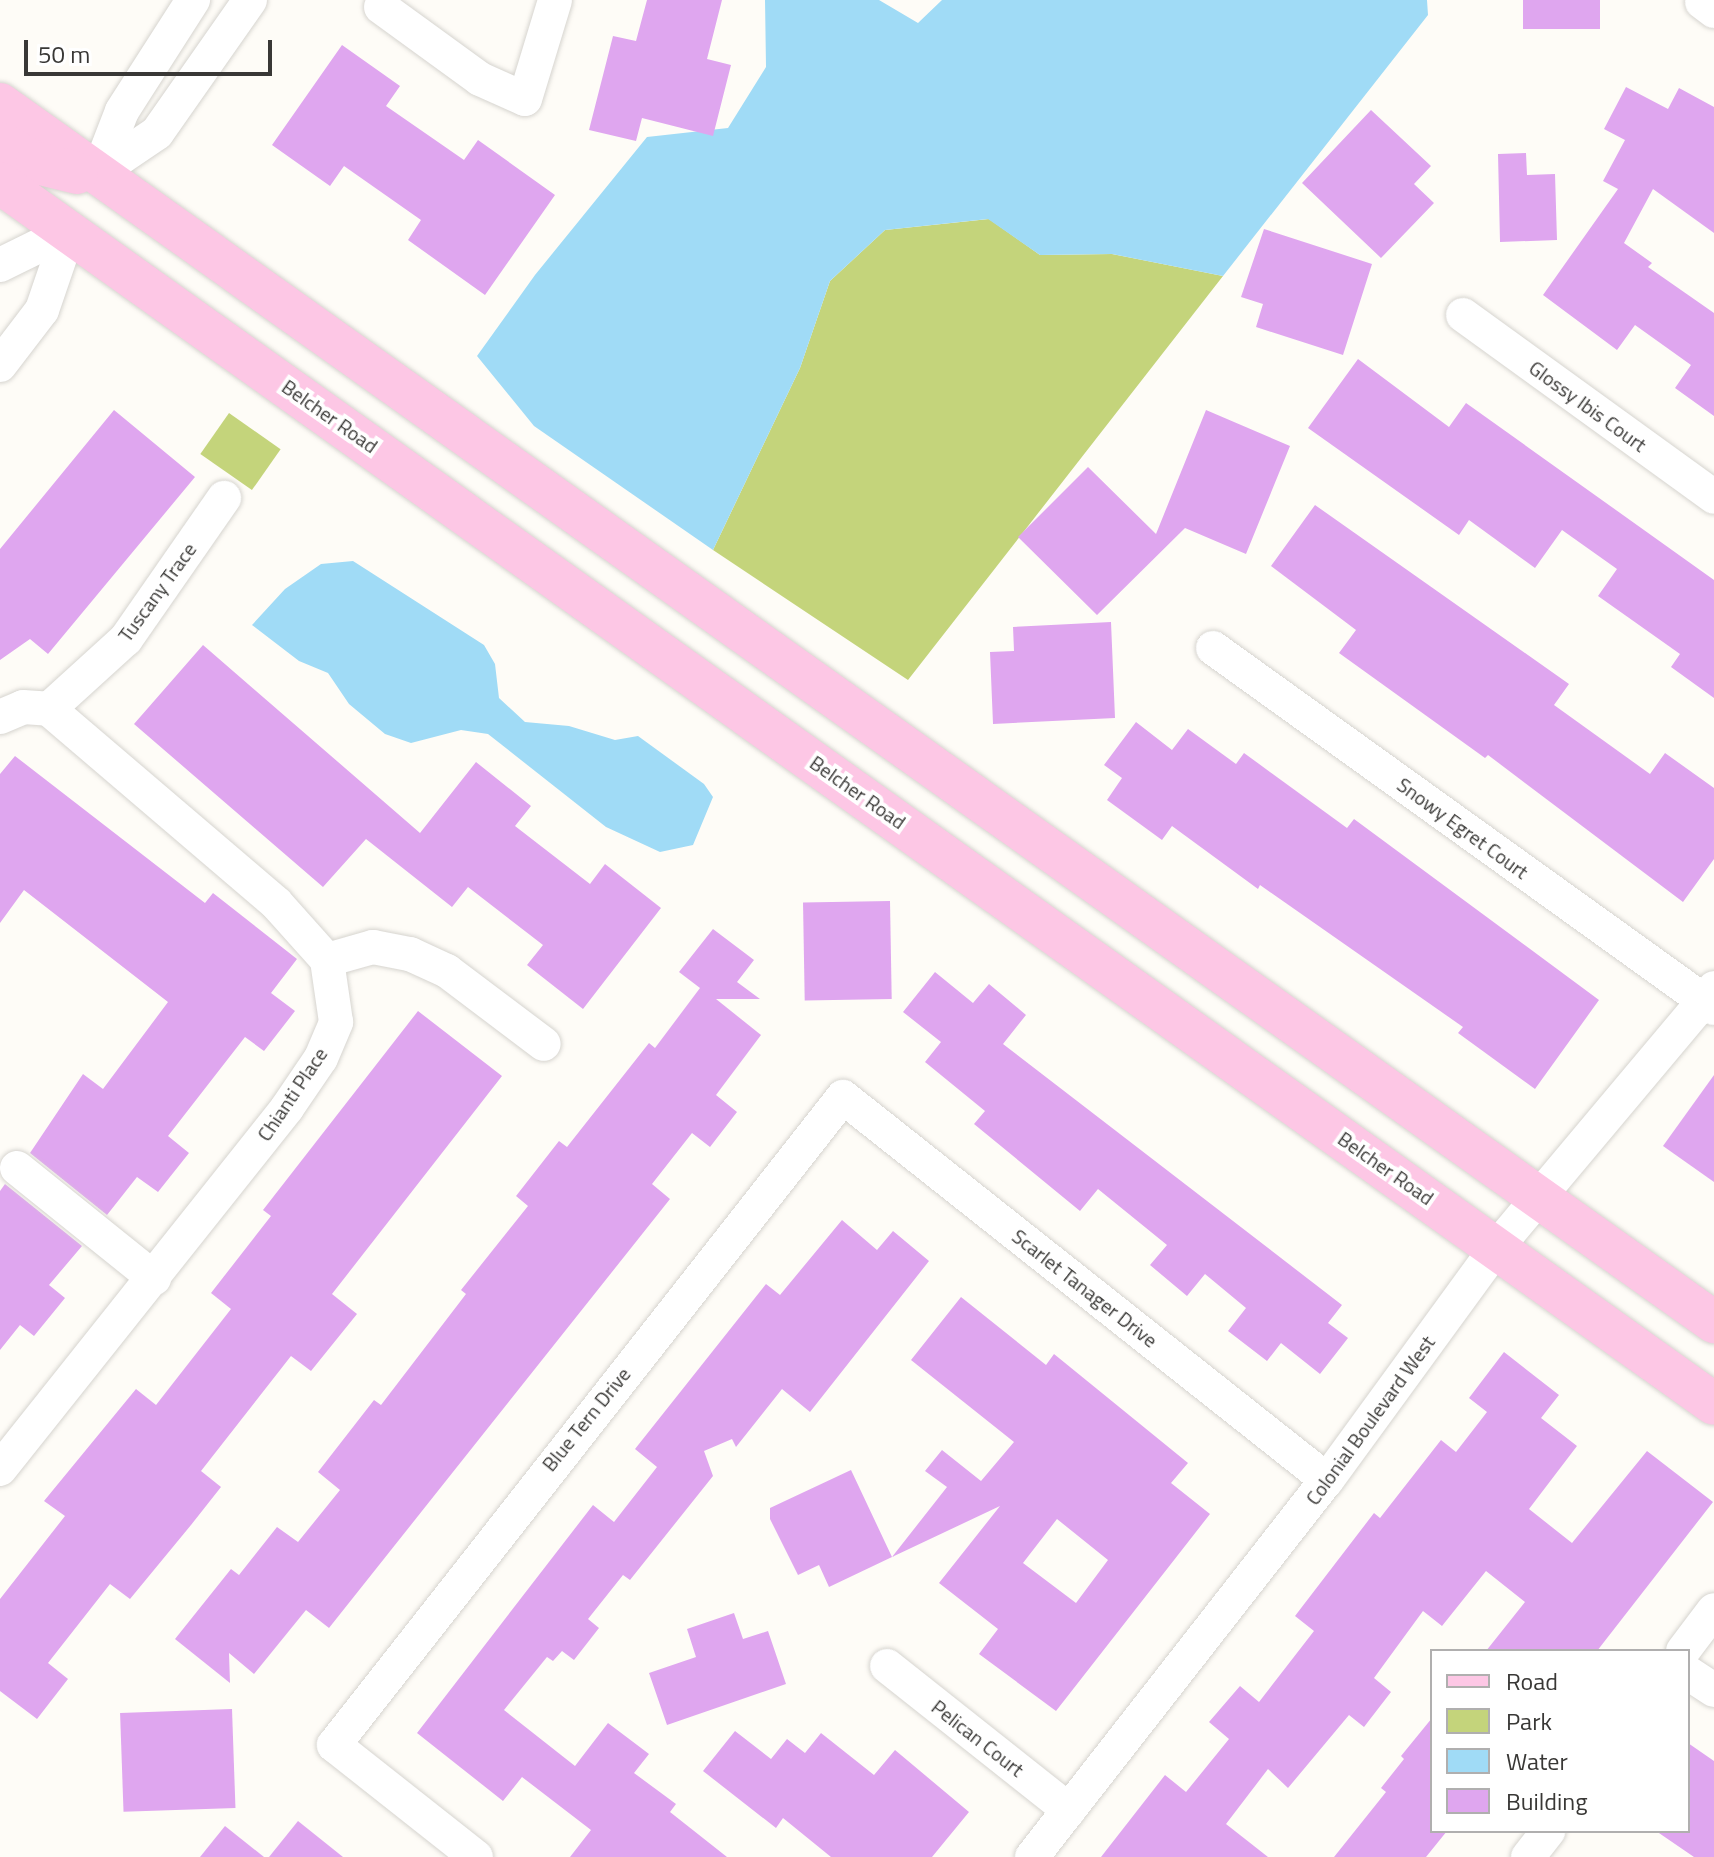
<!DOCTYPE html>
<style>
body{margin:0}
#map{position:relative;width:1714px;height:1857px;overflow:hidden;background:#fefcf7;font-family:"Titillium Web",sans-serif}
div>[style]{position:absolute}
.green>*{inset:0;background:#c4d47b;transform-origin:0 0}
.water>*{inset:0;background:#a0dbf6}
.building>*{inset:0;background:#dfa6ef;transform-origin:0 0}
.roads{filter:drop-shadow(0 0 2px #d6d4cf) drop-shadow(0 0 2px #d6d4cf)}
.minor>*{height:34px;margin:-17px;padding:0 17px;transform-origin:17px;border-radius:17px;background:#fff}
.major>*{height:42px;margin:-21px;padding:0 21px;transform-origin:21px;border-radius:21px;background:#fdc7e5}
span{translate:-50% -50%;white-space:nowrap;text-align:center;line-height:1.15;-webkit-text-stroke:8px #fff;paint-order:stroke}
.street-label{font-size:20px;color:#393836}
.legend{position:absolute;left:1430px;top:1649px;width:260px;height:184px;box-sizing:border-box;background:#fff;border:2px solid #b0afaf;margin:0;padding:10px 14px;list-style:none;font-size:24px;color:#393836}
.legend li{display:flex;align-items:center;gap:16px;height:40px}
.legend b{width:40px;border:2px solid #b0afaf}
.scale{position:absolute;left:24px;top:40px;width:248px;height:36px;box-sizing:border-box;border:4px solid #393836;border-top:0;padding-left:10px;font-size:24px;line-height:28px;white-space:nowrap;color:#393836;-webkit-text-stroke:6px #fff;paint-order:stroke}
</style>
<div id="map">
<div class="green">
<i style="clip-path:polygon(989px 219px,1040px 255px,1112px 254px,1223px 276px,908px 680px,713px 550px,800px 368px,830px 281px,885px 230px)"></i>
<i style="left:229px;top:413px;width:63px;height:50px;rotate:35deg"></i>
</div>
<div class="water">
<i style="clip-path:polygon(765px 0,879px 0,918px 23px,942px 0,1427px 0,1428px 15px,1223px 276px,1112px 254px,1040px 255px,988px 219px,885px 230px,830px 281px,800px 368px,713px 550px,534px 426px,477px 356px,535px 275px,647px 137px,728px 128px,766px 67px)"></i>
<i style="clip-path:polygon(353px 561px,484px 645px,495px 664px,499px 698px,525px 722px,569px 726px,615px 740px,638px 736px,704px 784px,713px 797px,693px 845px,660px 852px,606px 827px,488px 734px,461px 730px,411px 743px,385px 734px,349px 704px,328px 673px,299px 661px,252px 625px,285px 589px,321px 564px)"></i>
</div>
<div class="building">
<i style="clip-path:polygon(647px 0,722px 0,707px 59px,731px 65px,713px 136px,642px 118px,636px 141px,589px 130px,613px 36px,636px 41px)"></i>
<i style="left:1523px;top:0;width:77px;height:29px"></i>
<i style="clip-path:polygon(342px 45px,400px 86px,386px 106px,464px 160px,478px 140px,555px 195px,485px 295px,408px 240px,421px 220px,344px 166px,330px 186px,272px 145px)"></i>
<i style="clip-path:polygon(1626px 87px,1668px 109px,1679px 88px,1714px 107px,1714px 233px,1653px 189px,1624px 243px,1652px 263px,1648px 267px,1714px 313px,1714px 416px,1675px 388px,1691px 365px,1635px 325px,1617px 350px,1543px 295px,1618px 189px,1603px 181px,1625px 140px,1604px 129px)"></i>
<i style="clip-path:polygon(1371px 110px,1431px 166px,1414px 184px,1434px 203px,1381px 258px,1302px 183px)"></i>
<i style="clip-path:polygon(1526px 153px,1527px 175px,1555px 174px,1557px 240px,1500px 242px,1498px 154px)"></i>
<i style="clip-path:polygon(1264px 229px,1372px 264px,1343px 355px,1256px 327px,1263px 304px,1241px 297px)"></i>
<i style="clip-path:polygon(1358px 359px,1449px 427px,1466px 403px,1714px 580px,1714px 698px,1671px 667px,1680px 654px,1598px 596px,1617px 569px,1562px 530px,1535px 568px,1469px 520px,1459px 535px,1308px 428px)"></i>
<i style="clip-path:polygon(114px 410px,195px 477px,48px 654px,30px 639px,0 660px,0 549px)"></i>
<i style="clip-path:polygon(1206px 410px,1290px 446px,1246px 554px,1185px 528px,1097px 615px,1018px 537px,1088px 467px,1156px 534px)"></i>
<i style="clip-path:polygon(1315px 505px,1569px 684px,1554px 705px,1650px 774px,1665px 753px,1714px 788px,1714px 859px,1683px 902px,1488px 755px,1485px 758px,1339px 653px,1356px 630px,1271px 566px)"></i>
<i style="clip-path:polygon(1111px 622px,1115px 718px,993px 724px,990px 652px,1014px 651px,1013px 627px)"></i>
<i style="clip-path:polygon(203px 645px,420px 833px,476px 762px,531px 806px,515px 826px,590px 884px,605px 864px,661px 908px,583px 1009px,527px 965px,543px 945px,468px 887px,452px 907px,366px 839px,323px 887px,134px 724px)"></i>
<i style="clip-path:polygon(1136px 722px,1172px 750px,1188px 729px,1236px 764px,1244px 753px,1347px 828px,1354px 819px,1599px 1000px,1535px 1089px,1458px 1033px,1463px 1027px,1260px 885px,1258px 889px,1172px 826px,1162px 840px,1107px 800px,1122px 778px,1104px 765px)"></i>
<i style="clip-path:polygon(15px 756px,205px 903px,213px 893px,297px 959px,271px 993px,295px 1011px,264px 1051px,245px 1037px,168px 1136px,189px 1153px,158px 1192px,137px 1177px,107px 1215px,30px 1153px,83px 1074px,103px 1089px,168px 1002px,24px 890px,0 923px,0 774px)"></i>
<i style="left:890px;top:901px;width:98px;height:87px;rotate:89deg"></i>
<i style="clip-path:polygon(713px 929px,754px 960px,737px 982px,760px 999px,716px 999px,761px 1035px,716px 1095px,737px 1112px,710px 1147px,692px 1133px,652px 1184px,670px 1199px,329px 1628px,306px 1610px,254px 1674px,229px 1653px,230px 1683px,175px 1639px,231px 1569px,239px 1575px,277px 1527px,298px 1542px,340px 1490px,318px 1472px,374px 1400px,381px 1405px,466px 1294px,461px 1290px,528px 1206px,516px 1196px,559px 1141px,567px 1147px,649px 1043px,655px 1048px,700px 988px,679px 972px)"></i>
<i style="clip-path:polygon(935px 972px,973px 1003px,989px 984px,1026px 1015px,1003px 1044px,1342px 1305px,1328px 1323px,1348px 1338px,1320px 1374px,1281px 1343px,1267px 1361px,1228px 1331px,1246px 1308px,1205px 1274px,1187px 1296px,1150px 1265px,1167px 1245px,1098px 1189px,1080px 1211px,974px 1124px,985px 1111px,925px 1062px,941px 1042px,903px 1012px)"></i>
<i style="clip-path:polygon(418px 1011px,502px 1076px,332px 1294px,357px 1314px,311px 1371px,291px 1356px,201px 1471px,221px 1487px,191px 1525px,130px 1599px,110px 1584px,48px 1663px,68px 1679px,37px 1719px,0 1691px,0 1599px,65px 1516px,44px 1501px,136px 1389px,156px 1405px,231px 1309px,211px 1293px,271px 1216px,263px 1210px)"></i>
<i style="clip-path:polygon(1714px 1075px,1714px 1182px,1663px 1146px)"></i>
<i style="clip-path:polygon(5px 1184px,82px 1246px,49px 1285px,65px 1298px,34px 1336px,20px 1325px,0 1350px,0 1191px)"></i>
<i style="clip-path:polygon(842px 1220px,877px 1250px,893px 1231px,929px 1261px,810px 1412px,782px 1389px,736px 1447px,732px 1439px,704px 1451px,713px 1476px,630px 1580px,623px 1575px,588px 1619px,599px 1628px,574px 1660px,562px 1651px,553px 1661px,547px 1657px,504px 1710px,575px 1766px,608px 1723px,649px 1754px,634px 1773px,676px 1804px,670px 1812px,727px 1857px,570px 1857px,591px 1830px,522px 1777px,503px 1801px,417px 1733px,593px 1505px,614px 1522px,657px 1467px,635px 1449px,766px 1284px,780px 1295px)"></i>
<i style="clip-path:polygon(evenodd,961px 1297px,1046px 1365px,1054px 1354px,1188px 1463px,1171px 1483px,1210px 1514px,1056px 1711px,979px 1654px,998px 1629px,939px 1583px,1000px 1506px,892px 1557px,947px 1487px,925px 1471px,942px 1450px,981px 1481px,1014px 1442px,911px 1360px,961px 1297px,1057px 1519px,1108px 1560px,1076px 1603px,1023px 1563px,1057px 1519px)"></i>
<i style="clip-path:polygon(1504px 1352px,1559px 1395px,1541px 1418px,1577px 1446px,1529px 1509px,1572px 1543px,1647px 1451px,1713px 1502px,1597px 1651px,1486px 1651px,1525px 1602px,1486px 1571px,1442px 1626px,1423px 1611px,1374px 1678px,1391px 1692px,1364px 1727px,1349px 1715px,1288px 1788px,1268px 1769px,1226px 1824px,1268px 1857px,1101px 1857px,1165px 1775px,1186px 1792px,1229px 1739px,1209px 1722px,1240px 1686px,1259px 1702px,1314px 1631px,1295px 1616px,1374px 1513px,1380px 1518px,1441px 1440px,1456px 1452px,1487px 1412px,1469px 1398px)"></i>
<i style="clip-path:polygon(851px 1470px,892px 1557px,829px 1587px,819px 1565px,798px 1575px,770px 1519px,770px 1508px)"></i>
<i style="clip-path:polygon(734px 1613px,743px 1639px,768px 1631px,786px 1684px,667px 1725px,649px 1673px,696px 1657px,687px 1629px)"></i>
<i style="left:232px;top:1709px;width:99px;height:112px;rotate:88deg"></i>
<i style="clip-path:polygon(1432px 1718px,1432px 1831px,1447px 1831px,1426px 1857px,1334px 1857px,1386px 1792px,1381px 1788px,1404px 1759px,1401px 1756px)"></i>
<i style="clip-path:polygon(735px 1731px,771px 1759px,787px 1739px,805px 1753px,821px 1733px,874px 1775px,895px 1750px,969px 1812px,932px 1857px,831px 1857px,783px 1818px,776px 1828px,703px 1771px)"></i>
<i style="clip-path:polygon(1688px 1743px,1714px 1761px,1714px 1857px,1694px 1857px,1656px 1831px,1688px 1831px)"></i>
<i style="clip-path:polygon(298px 1821px,343px 1857px,269px 1857px)"></i>
<i style="clip-path:polygon(225px 1826px,264px 1857px,200px 1857px)"></i>
</div>
<div class="roads">
<div class="minor">
<i style="left:1702px;top:2px;width:15px;rotate:37deg"></i>
<i style="left:381px;top:7px;width:122px;rotate:36deg"></i>
<i style="left:480px;top:79px;width:49px;rotate:24deg"></i>
<i style="left:525px;top:99px;width:103px;rotate:-73.1deg"></i>
<i style="left:98px;top:173px;width:71px;rotate:-34.1deg"></i>
<i style="left:157px;top:133px;width:162px;rotate:-55deg"></i>
<i style="left:98px;top:173px;width:66px;rotate:-68.8deg"></i>
<i style="left:122px;top:111px;width:132px;rotate:-57.4deg"></i>
<i style="left:0;top:265px;width:77px;rotate:-26.2deg"></i>
<i style="left:1463px;top:315px;width:310px;rotate:35.9deg"></i>
<i style="left:0;top:365px;width:69px;rotate:-52.6deg"></i>
<i style="left:42px;top:310px;width:83px;rotate:-71.1deg"></i>
<i style="left:1213px;top:648px;width:617px;rotate:35.7deg"></i>
<i style="left:0;top:717px;width:25px;rotate:-23deg"></i>
<i style="left:23px;top:707px;width:26px;rotate:4deg"></i>
<i style="left:49px;top:709px;width:104px;rotate:-42.3deg"></i>
<i style="left:126px;top:639px;width:172px;rotate:-55.2deg"></i>
<i style="left:327px;top:960px;width:48px;rotate:-15.8deg"></i>
<i style="left:373px;top:947px;width:38px;rotate:11deg"></i>
<i style="left:410px;top:954px;width:41px;rotate:24.7deg"></i>
<i style="left:447px;top:971px;width:121px;rotate:37deg"></i>
<i style="left:17px;top:1168px;width:176px;rotate:38.8deg"></i>
<i style="left:0;top:1469px;width:461px;rotate:-51.5deg"></i>
<i style="left:287px;top:1108px;width:60px;rotate:-55.8deg"></i>
<i style="left:321px;top:1058px;width:39px;rotate:-67deg"></i>
<i style="left:336px;top:1022px;width:63px;rotate:-98.3deg"></i>
<i style="left:327px;top:960px;width:76px;rotate:-131.8deg"></i>
<i style="left:276px;top:903px;width:299px;rotate:-139.5deg"></i>
<i style="left:1683px;top:1651px;width:51px;rotate:-52.9deg"></i>
<i style="left:887px;top:1666px;width:232px;rotate:38.4deg"></i>
<i style="left:1688px;top:1673px;width:31px;rotate:33deg"></i>
<i style="left:476px;top:1857px;width:181px;rotate:-141.7deg"></i>
<i style="left:334px;top:1745px;width:824px;rotate:-51.85deg"></i>
<i style="left:843px;top:1097px;width:617px;rotate:38.36deg"></i>
<i style="left:1032px;top:1857px;width:479px;rotate:-52deg"></i>
<i style="left:1327px;top:1480px;width:288px;rotate:-53.9deg"></i>
<i style="left:1497px;top:1247px;width:338px;rotate:-50deg"></i>
<i style="left:1528px;top:1857px;width:33px;rotate:-52deg"></i>
</div>
<div class="major">
<i style="left:0;top:104px;width:2103px;rotate:35.4deg"></i>
<i style="left:0;top:143px;width:42px;rotate:28.4deg"></i>
<i style="left:37px;top:163px;width:41px;rotate:14deg"></i>
<i style="left:0;top:183px;width:2104px;rotate:35.46deg"></i>
</div>
</div>
<div class="street-label">
<span style="left:1588px;top:406px;rotate:36deg">Glossy Ibis Court</span>
<span style="left:330px;top:416px;rotate:35deg">Belcher Road</span>
<span style="left:157px;top:592px;rotate:-54deg">Tuscany Trace</span>
<span style="left:858px;top:792px;rotate:35deg">Belcher Road</span>
<span style="left:1463px;top:828px;rotate:36deg">Snowy Egret Court</span>
<span style="left:292px;top:1094px;rotate:-56deg">Chianti Place</span>
<span style="left:1386px;top:1168px;rotate:35deg">Belcher Road</span>
<span style="left:1085px;top:1288px;rotate:38deg">Scarlet Tanager Drive</span>
<span style="left:586px;top:1419px;rotate:-51deg">Blue Tern Drive</span>
<span style="left:1370px;top:1420px;rotate:-54deg">Colonial Boulevard West</span>
<span style="left:978px;top:1738px;rotate:38deg">Pelican Court</span>
</div>
<ul class="legend">
<li><b style="height:10px;background:#fdc7e5"></b>Road</li>
<li><b style="height:22px;background:#c4d47b"></b>Park</li>
<li><b style="height:22px;background:#a0dbf6"></b>Water</li>
<li><b style="height:22px;background:#dfa6ef"></b>Building</li>
</ul>
<div class="scale">50 m</div>
</div>
